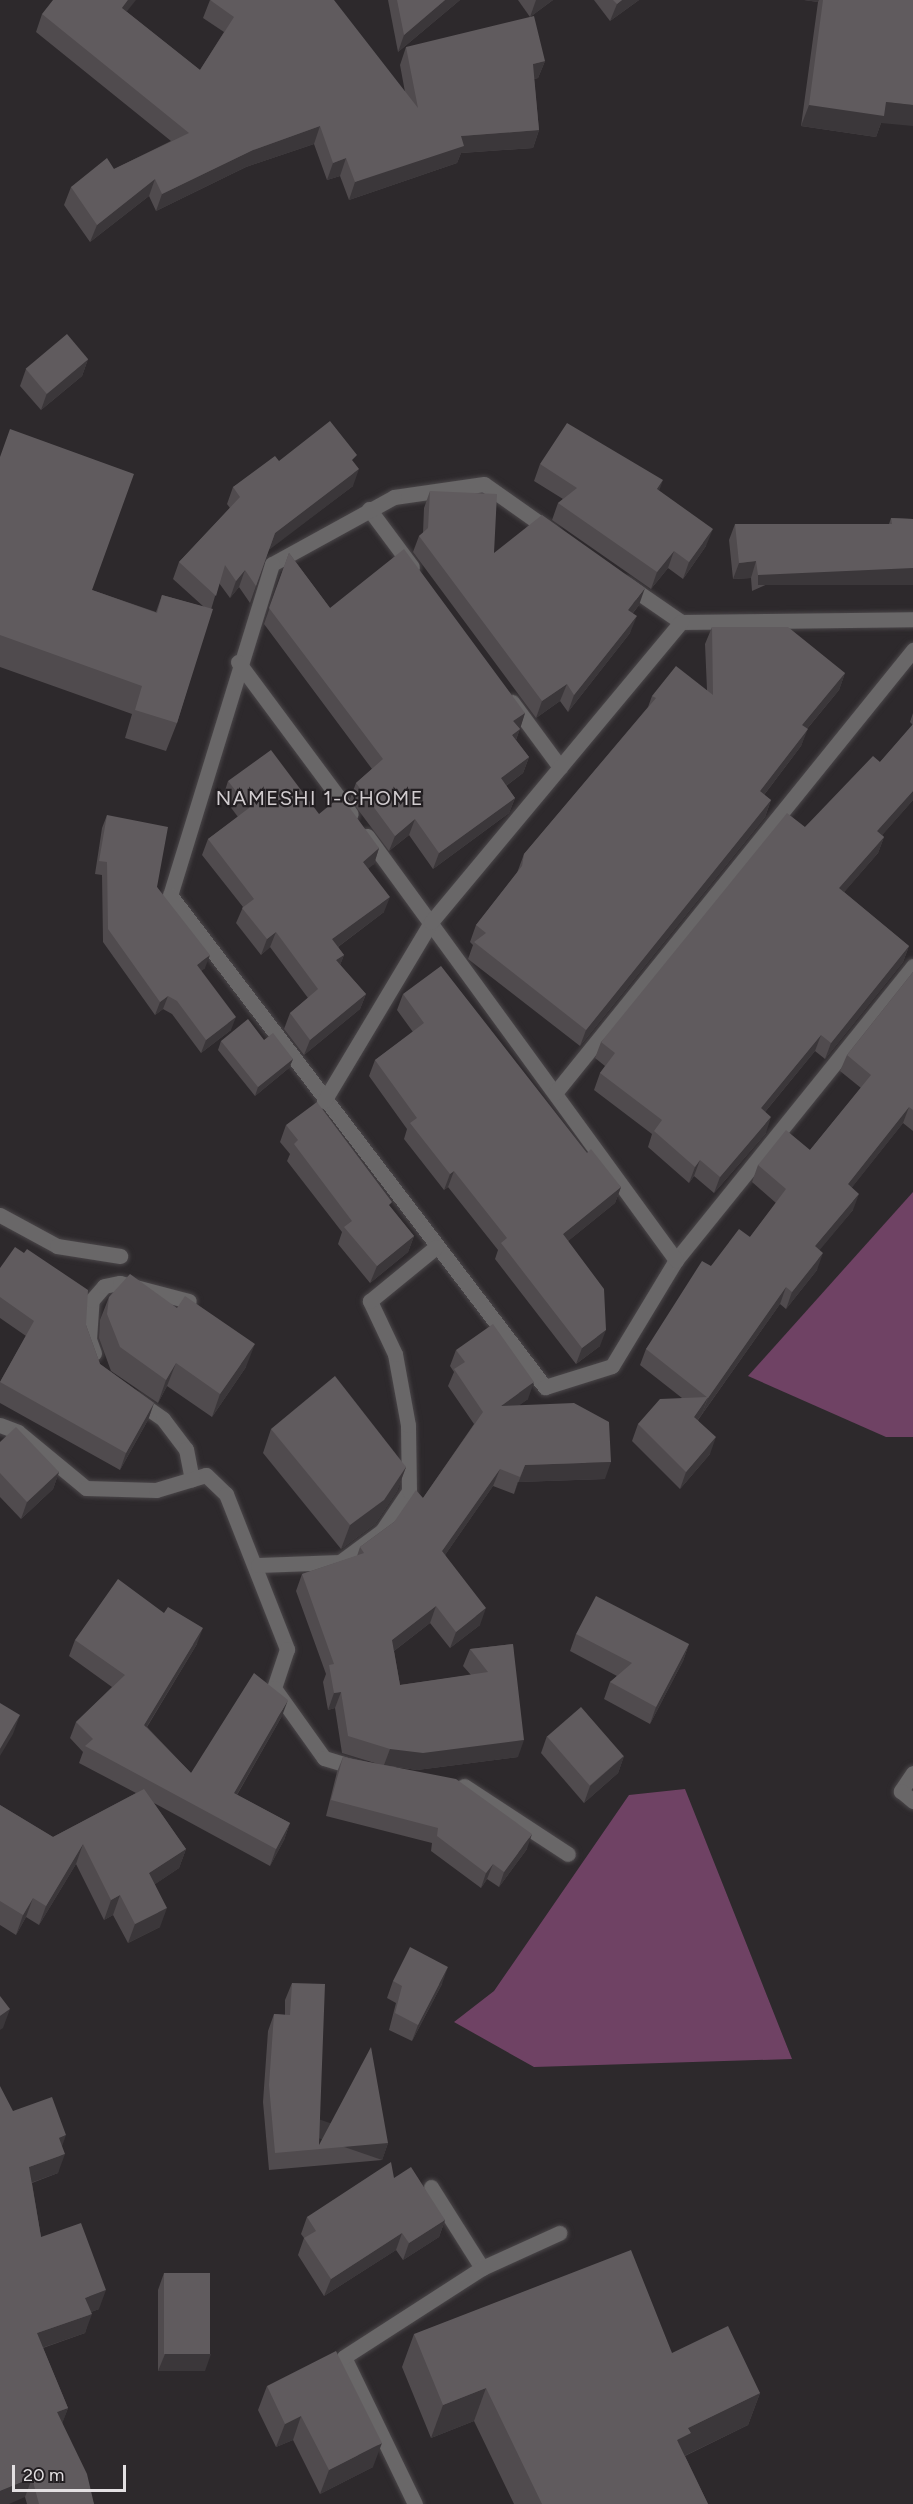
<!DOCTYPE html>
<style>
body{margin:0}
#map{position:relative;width:913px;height:2504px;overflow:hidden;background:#2d292c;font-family:Figtree,sans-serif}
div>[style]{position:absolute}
.green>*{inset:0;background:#6f4264}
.roads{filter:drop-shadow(0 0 2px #4a4649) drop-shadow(0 0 2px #4a4649)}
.minor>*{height:15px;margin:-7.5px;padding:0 7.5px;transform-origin:7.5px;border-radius:7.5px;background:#696768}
.wall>*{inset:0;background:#504b4e}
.shaded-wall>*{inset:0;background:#3b373a;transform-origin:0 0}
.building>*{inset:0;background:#605b5e;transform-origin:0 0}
span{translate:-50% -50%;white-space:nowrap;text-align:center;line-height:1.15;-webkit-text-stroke:4.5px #231f22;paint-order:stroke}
.neighbourhood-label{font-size:20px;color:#d2cdd0;letter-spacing:1.5px}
.scale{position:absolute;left:12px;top:2465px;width:114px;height:27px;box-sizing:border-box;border:3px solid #e3e0e2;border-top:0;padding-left:8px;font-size:18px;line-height:21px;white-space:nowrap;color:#e3e0e2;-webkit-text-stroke:4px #231f22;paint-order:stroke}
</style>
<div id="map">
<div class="green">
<i style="clip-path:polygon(913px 1192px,913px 1437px,886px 1437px,748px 1376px)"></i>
<i style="clip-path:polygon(685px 1789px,792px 2059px,534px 2067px,454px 2022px,494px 1991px,629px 1795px)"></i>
</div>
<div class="roads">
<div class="minor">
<i style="left:369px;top:509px;width:72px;rotate:53.4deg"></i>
<i style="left:552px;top:532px;width:83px;rotate:-144.8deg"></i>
<i style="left:484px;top:484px;width:91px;rotate:171.8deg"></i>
<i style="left:394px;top:497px;width:139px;rotate:151.2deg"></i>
<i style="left:272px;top:564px;width:346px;rotate:107.1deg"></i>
<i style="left:170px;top:895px;width:619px;rotate:52.69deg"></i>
<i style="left:545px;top:1387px;width:70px;rotate:-17.4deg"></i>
<i style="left:612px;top:1366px;width:124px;rotate:-58.9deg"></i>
<i style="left:676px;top:1260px;width:378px;rotate:-51.1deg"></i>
<i style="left:626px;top:584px;width:67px;rotate:34.6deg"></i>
<i style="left:681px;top:622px;width:232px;rotate:-0.7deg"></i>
<i style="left:238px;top:662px;width:189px;rotate:53.4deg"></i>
<i style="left:512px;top:702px;width:81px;rotate:53.6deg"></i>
<i style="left:367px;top:836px;width:525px;rotate:53.92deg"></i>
<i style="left:555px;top:1093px;width:570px;rotate:-51.06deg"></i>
<i style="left:324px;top:1101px;width:209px;rotate:-59.1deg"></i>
<i style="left:431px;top:922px;width:391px;rotate:-50.2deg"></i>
<i style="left:0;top:1215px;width:65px;rotate:28.5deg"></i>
<i style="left:57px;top:1246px;width:64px;rotate:9deg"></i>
<i style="left:94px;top:1353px;width:15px;rotate:-110deg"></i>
<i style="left:89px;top:1339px;width:39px;rotate:-86deg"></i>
<i style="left:92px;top:1300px;width:18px;rotate:-49deg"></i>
<i style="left:104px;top:1286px;width:16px;rotate:-11deg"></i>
<i style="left:120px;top:1283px;width:71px;rotate:14.6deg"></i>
<i style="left:136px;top:1400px;width:33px;rotate:35deg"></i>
<i style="left:163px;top:1419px;width:38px;rotate:53deg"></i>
<i style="left:186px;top:1449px;width:31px;rotate:79deg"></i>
<i style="left:0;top:1425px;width:19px;rotate:21deg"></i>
<i style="left:18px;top:1432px;width:88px;rotate:39.5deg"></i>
<i style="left:86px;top:1488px;width:70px;rotate:1.6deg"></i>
<i style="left:156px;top:1490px;width:52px;rotate:-16.7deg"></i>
<i style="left:206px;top:1475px;width:28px;rotate:44deg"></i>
<i style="left:226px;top:1494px;width:167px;rotate:68.5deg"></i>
<i style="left:287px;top:1649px;width:41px;rotate:108.4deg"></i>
<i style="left:274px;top:1688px;width:86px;rotate:54.5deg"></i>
<i style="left:324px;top:1758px;width:38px;rotate:17deg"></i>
<i style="left:258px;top:1565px;width:82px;rotate:-2.1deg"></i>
<i style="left:340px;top:1562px;width:52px;rotate:-36.4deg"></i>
<i style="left:382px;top:1531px;width:48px;rotate:-56deg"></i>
<i style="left:409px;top:1491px;width:66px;rotate:-90.9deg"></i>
<i style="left:408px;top:1425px;width:72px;rotate:-100.4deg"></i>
<i style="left:395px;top:1354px;width:59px;rotate:-115.3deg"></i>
<i style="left:370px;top:1301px;width:85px;rotate:-39.3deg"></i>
<i style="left:913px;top:1773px;width:22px;rotate:124deg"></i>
<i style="left:901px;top:1791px;width:16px;rotate:40deg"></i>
<i style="left:464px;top:1786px;width:124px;rotate:33.2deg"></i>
<i style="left:431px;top:2187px;width:96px;rotate:57.8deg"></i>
<i style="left:415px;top:2504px;width:163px;rotate:-115.8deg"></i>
<i style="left:344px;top:2357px;width:164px;rotate:-32.8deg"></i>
<i style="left:482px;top:2268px;width:85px;rotate:-24.4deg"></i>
</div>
</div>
<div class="wall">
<i style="clip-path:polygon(210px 0,405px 92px,400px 65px,406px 47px,545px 61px,538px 78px,534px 79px,539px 130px,533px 148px,461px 153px,457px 163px,349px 200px,340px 176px,327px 180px,314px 144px,246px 167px,156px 211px,149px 196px,90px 242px,64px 205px,71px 187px,114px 169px,171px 141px,36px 32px,42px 14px,127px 12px,200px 70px,224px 32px,203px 18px)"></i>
<i style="clip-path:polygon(388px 0,460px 0,398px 52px)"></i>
<i style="clip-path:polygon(518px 0,553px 0,530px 17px)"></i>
<i style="clip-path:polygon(594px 0,639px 0,610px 21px)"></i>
<i style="clip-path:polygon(804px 0,913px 0,881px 123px,876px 137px,801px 126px,818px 2px)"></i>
<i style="clip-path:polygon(88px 359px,82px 376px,41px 410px,20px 386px,26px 369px)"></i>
<i style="clip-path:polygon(0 457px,92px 590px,156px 612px,162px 595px,204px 607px,173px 579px,179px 562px,230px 508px,227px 504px,233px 487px,279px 461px,354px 463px,353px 486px,269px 549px,250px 603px,239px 587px,230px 598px,219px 583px,177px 723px,166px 751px,125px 738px,132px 714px,0 667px)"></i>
<i style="clip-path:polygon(540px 464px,659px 491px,706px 546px,683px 579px,668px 568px,651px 589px,552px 520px,558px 503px,563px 499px,534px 481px)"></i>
<i style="clip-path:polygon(430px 491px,494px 553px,639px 605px,633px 613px,630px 633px,568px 712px,560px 701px,536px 718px,413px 552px,419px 536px,423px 533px,424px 508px)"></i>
<i style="clip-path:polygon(891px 518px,913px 519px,752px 591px,751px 578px,733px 579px,729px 540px,735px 524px,889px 524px)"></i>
<i style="clip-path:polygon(289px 553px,330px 608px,525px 713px,516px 740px,529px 757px,523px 773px,506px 786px,515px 798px,509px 813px,433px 869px,409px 835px,389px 851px,350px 799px,356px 783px,372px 769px,264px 624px)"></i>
<i style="clip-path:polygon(712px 627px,845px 673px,839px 690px,807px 729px,801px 746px,764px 795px,771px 800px,765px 817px,580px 1046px,468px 959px,473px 945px,470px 942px,476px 925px,517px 873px,524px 854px,648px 707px,652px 696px,707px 690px,705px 644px)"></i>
<i style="clip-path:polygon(913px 713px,913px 800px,882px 835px,884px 837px,878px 853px,844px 892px,909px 946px,903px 962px,825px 1059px,815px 1051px,765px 1112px,766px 1133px,714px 1193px,694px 1176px,689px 1183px,648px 1147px,652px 1134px,594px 1090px,600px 1073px,605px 1066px,595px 1058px,601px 1042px,805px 827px,880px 762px,913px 725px,910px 722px)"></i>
<i style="clip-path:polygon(228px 781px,319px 814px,379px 848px,374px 864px,368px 868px,384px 912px,338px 947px,344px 955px,340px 965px,366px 994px,360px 1009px,304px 1055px,284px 1029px,290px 1013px,308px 998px,270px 947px,261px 955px,236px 923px,243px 907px,202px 855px,208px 839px,238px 817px,223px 797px)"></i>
<i style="clip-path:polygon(107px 815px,157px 887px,205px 968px,201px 971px,231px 1030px,201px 1053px,172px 1014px,163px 1009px,155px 1015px,103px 942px,102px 875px,95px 874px,102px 828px)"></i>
<i style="clip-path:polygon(913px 972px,913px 1131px,903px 1123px,852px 1187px,853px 1210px,819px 1250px,817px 1270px,786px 1309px,780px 1304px,698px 1420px,710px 1454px,680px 1489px,632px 1441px,638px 1424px,682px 1398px,640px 1365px,646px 1349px,711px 1266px,750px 1237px,776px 1203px,752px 1182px,758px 1165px,810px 1150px,861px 1088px,840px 1071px,847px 1055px)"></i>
<i style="clip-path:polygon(403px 994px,587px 1153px,621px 1187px,615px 1203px,568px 1241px,600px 1346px,576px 1364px,495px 1259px,498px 1250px,448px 1187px,444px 1190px,404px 1139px,407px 1129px,369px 1076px,375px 1060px,413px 1032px,397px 1010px)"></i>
<i style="clip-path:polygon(264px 1040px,293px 1059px,289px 1068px,255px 1096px,218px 1050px,221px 1041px)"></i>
<i style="clip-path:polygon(286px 1125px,390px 1207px,414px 1236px,408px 1252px,370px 1283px,338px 1244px,342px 1232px,287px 1161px,290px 1154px,280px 1142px)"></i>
<i style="clip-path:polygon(0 1268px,86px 1325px,100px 1364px,154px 1403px,148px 1420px,120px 1470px,0 1403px,0 1382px,26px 1336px,0 1318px)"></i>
<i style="clip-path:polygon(109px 1297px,246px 1367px,212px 1417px,167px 1386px,158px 1403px,111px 1371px,99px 1338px,100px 1320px)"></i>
<i style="clip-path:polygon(456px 1350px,528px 1399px,519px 1405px,605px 1479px,518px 1482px,514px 1494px,493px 1486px,445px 1555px,480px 1625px,450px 1648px,430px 1623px,394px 1651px,400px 1685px,471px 1675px,463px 1666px,470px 1649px,513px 1644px,518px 1757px,417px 1770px,395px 1767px,527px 1849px,499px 1887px,487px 1879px,481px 1888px,431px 1851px,432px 1843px,326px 1816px,337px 1772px,343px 1757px,378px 1764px,342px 1753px,335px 1708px,328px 1710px,323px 1682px,326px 1674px,296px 1591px,302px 1574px,357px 1556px,360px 1547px,394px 1522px,423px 1498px,474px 1424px,448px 1386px,454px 1372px,450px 1366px)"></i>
<i style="clip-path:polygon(271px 1429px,406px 1467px,397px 1491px,375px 1524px,341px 1549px,263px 1453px)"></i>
<i style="clip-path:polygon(0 1442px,59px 1472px,53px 1489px,21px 1519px,0 1497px)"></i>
<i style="clip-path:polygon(576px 1634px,689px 1644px,683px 1661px,650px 1724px,604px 1699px,610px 1682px,617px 1676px,570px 1651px)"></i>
<i style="clip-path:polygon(75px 1640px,197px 1644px,147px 1727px,191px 1773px,282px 1716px,237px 1795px,290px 1823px,284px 1840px,270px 1866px,154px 1803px,186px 1849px,179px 1868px,155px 1884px,160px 1927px,128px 1943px,113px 1915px,104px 1920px,76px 1864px,39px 1925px,26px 1917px,16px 1935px,0 1925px,0 1805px,53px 1837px,136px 1793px,79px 1763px,83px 1752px,70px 1738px,76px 1722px,112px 1687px,69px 1656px)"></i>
<i style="clip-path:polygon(547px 1736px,624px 1756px,618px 1773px,584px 1803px,541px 1753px)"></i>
<i style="clip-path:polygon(393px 1981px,442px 1984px,412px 2041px,389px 2030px,396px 2003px,387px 1998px)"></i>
<i style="clip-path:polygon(292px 1983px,319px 2145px,388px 2143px,382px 2160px,269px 2170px,263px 2102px,268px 2031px,274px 2014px,285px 2015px,285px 2000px)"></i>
<i style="clip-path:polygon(13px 2111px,62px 2146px,58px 2173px,32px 2183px,41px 2237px,99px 2309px,91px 2312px,85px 2333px,43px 2348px,68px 2408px,62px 2423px,94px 2504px,27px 2504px,25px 2497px)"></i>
<i style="clip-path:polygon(394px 2178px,445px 2220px,439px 2237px,403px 2260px,396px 2250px,324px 2296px,298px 2255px,304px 2238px,301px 2234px,307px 2217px)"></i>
<i style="clip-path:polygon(164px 2273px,205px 2371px,158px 2371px,158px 2290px)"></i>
<i style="clip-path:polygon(414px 2334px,672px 2353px,760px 2393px,748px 2425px,685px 2456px,708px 2504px,514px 2504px,474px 2421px,431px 2438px,402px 2367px)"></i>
<i style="clip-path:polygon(267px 2386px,373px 2467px,320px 2494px,293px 2440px,276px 2447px,258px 2410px)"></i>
</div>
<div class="shaded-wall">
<i style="clip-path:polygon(128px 0,136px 0,116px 25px,122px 8px)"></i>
<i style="clip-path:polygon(445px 0,460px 0,398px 52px,404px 35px)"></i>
<i style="clip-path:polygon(536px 0,553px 0,530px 17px)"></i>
<i style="clip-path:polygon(622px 0,639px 0,610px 21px,617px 4px)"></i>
<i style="clip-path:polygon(804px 0,819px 0,818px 2px)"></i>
<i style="clip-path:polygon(545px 61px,538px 78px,526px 81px,533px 64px)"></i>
<i style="clip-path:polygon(886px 102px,913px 105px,913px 126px,881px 123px,876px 137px,801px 126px,809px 105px)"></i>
<i style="clip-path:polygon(320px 126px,314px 144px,246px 167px,156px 211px,162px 194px,253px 150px)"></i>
<i style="clip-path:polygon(539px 130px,533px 148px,461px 153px,457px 163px,349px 200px,355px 182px,461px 136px)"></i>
<i style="clip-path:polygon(346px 158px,340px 176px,327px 180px,333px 163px)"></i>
<i style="clip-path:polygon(155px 179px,149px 196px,90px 242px,97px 225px)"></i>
<i style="clip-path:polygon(88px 359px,82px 376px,41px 410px,47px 393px)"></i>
<i style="clip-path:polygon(359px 469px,353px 486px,269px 550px,275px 533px)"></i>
<i style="clip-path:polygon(663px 480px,657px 497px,657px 489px)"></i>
<i style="clip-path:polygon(713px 529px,706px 546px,683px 579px,689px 562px)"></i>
<i style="clip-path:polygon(674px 551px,668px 568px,651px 589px,657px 572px)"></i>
<i style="clip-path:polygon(756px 561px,751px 578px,733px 579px,739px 563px)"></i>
<i style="left:913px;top:568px;width:17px;height:155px;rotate:90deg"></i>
<i style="clip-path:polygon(245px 570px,239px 587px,230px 598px,236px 581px)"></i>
<i style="clip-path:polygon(645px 588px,639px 605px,622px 626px,628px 610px)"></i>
<i style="clip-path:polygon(637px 616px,630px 633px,568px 712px,574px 695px)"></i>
<i style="clip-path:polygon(845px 673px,839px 690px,796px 742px,802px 725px)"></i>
<i style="clip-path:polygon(567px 684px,560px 701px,536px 718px,542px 701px)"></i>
<i style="clip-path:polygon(525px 713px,520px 729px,513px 721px)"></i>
<i style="clip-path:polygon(520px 729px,514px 745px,512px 735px)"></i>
<i style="clip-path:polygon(808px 729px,801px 746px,754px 808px,760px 791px)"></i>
<i style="clip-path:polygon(529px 757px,523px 773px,495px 794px,501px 778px)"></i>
<i style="clip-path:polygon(913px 791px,913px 800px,871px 848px,877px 831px)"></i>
<i style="clip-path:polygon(515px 798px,509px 813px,433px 869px,439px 853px)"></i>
<i style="clip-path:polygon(771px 800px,765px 817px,580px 1046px,586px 1030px)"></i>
<i style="clip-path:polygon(415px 819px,409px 835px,389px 851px,395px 836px)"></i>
<i style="clip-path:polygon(884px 837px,878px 853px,833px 905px,839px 888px)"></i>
<i style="clip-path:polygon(379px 848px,374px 864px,358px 877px,363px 862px)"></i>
<i style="clip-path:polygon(390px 897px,384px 912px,327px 955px,332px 939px)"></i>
<i style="clip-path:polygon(276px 932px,270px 947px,261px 955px,267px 939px)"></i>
<i style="clip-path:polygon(909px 946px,903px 962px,825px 1059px,831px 1043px)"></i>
<i style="clip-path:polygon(210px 955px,205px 968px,192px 978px,197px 965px)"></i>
<i style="clip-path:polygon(344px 955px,338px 970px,336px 960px)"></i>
<i style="clip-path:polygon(366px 994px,360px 1009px,304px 1055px,310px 1040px)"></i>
<i style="clip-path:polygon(168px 996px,163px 1009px,155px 1015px,160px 1002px)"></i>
<i style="clip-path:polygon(236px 1017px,231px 1030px,201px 1053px,206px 1040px)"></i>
<i style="clip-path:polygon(821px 1035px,815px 1051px,755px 1124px,761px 1108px)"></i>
<i style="clip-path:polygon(293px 1059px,289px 1068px,255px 1096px,258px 1087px)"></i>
<i style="clip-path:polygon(909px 1107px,903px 1123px,842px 1200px,848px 1184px)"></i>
<i style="clip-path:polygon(771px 1117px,766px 1133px,714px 1193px,720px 1177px)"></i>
<i style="clip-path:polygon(700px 1160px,694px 1176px,689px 1183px,695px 1167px)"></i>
<i style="clip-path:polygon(454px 1171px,448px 1187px,444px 1190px,450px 1174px)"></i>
<i style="clip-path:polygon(621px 1187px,615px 1203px,557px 1250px,563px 1234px)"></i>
<i style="clip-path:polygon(859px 1194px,853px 1210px,809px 1263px,815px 1246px)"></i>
<i style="clip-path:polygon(414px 1236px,408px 1252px,370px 1283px,377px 1266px)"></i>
<i style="clip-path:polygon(823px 1253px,817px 1270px,786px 1309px,792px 1292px)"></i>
<i style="clip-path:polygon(786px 1287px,780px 1304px,702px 1414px,708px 1398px)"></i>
<i style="clip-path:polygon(606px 1330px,600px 1346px,576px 1364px,582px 1348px)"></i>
<i style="clip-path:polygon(255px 1344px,246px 1367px,212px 1417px,220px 1394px)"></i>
<i style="clip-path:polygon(176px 1363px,167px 1386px,158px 1403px,166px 1380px)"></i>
<i style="clip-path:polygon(534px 1382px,528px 1399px,495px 1423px,501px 1406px)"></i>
<i style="clip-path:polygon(708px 1397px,702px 1414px,687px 1434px,694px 1417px)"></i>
<i style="clip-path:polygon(154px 1403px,148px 1420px,120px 1470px,126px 1453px)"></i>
<i style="clip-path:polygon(716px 1437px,710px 1454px,680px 1489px,686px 1472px)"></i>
<i style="clip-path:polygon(611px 1462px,605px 1479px,518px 1482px,514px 1494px,525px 1465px)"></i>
<i style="clip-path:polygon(406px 1467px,397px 1491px,375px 1524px,341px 1549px,350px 1525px)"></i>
<i style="clip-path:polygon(500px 1469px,493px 1486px,436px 1568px,442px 1551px)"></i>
<i style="clip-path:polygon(59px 1472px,53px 1489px,21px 1519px,27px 1502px)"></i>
<i style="clip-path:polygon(436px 1606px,430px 1623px,386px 1657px,392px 1640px)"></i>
<i style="clip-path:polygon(486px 1608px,480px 1625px,450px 1648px,456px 1632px)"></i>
<i style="clip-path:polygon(203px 1628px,197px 1644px,138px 1741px,144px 1725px)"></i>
<i style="clip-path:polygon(689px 1644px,683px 1661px,650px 1724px,656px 1707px)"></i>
<i style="clip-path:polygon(341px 1692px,335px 1708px,328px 1710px,334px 1693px)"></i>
<i style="clip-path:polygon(288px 1700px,282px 1716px,228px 1810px,234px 1793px)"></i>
<i style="clip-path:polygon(20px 1715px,13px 1734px,0 1756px,0 1749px)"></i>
<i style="clip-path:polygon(524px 1740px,518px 1757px,417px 1770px,384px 1765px,390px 1749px)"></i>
<i style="clip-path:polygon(624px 1756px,618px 1773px,584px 1803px,590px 1786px)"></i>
<i style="clip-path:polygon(290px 1823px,284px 1840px,270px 1866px,276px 1849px)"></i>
<i style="clip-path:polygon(532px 1834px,527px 1849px,499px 1887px,504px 1872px)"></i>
<i style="clip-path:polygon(83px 1844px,76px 1864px,39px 1925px,46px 1906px)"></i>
<i style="clip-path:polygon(186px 1849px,179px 1868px,142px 1893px,149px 1873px)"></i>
<i style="clip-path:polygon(493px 1864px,487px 1879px,481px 1888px,486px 1873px)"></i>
<i style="clip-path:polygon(120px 1895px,113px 1915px,104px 1920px,111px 1900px)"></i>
<i style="clip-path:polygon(33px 1898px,26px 1917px,16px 1935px,23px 1915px)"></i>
<i style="clip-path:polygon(167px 1908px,160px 1927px,128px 1943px,135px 1924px)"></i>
<i style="clip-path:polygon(448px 1967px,442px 1984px,412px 2041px,418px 2025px)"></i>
<i style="clip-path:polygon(10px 2009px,3px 2028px,0 2030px,0 2016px)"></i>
<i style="clip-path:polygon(66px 2135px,59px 2155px,59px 2138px)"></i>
<i style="left:388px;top:2143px;width:18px;height:113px;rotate:109deg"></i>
<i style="clip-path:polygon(65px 2154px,58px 2173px,22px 2186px,29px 2167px)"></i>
<i style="clip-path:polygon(445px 2220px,439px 2237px,403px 2260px,409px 2243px)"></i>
<i style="clip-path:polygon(402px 2233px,396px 2250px,324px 2296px,331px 2279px)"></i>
<i style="clip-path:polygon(106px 2290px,99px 2309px,78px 2317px,85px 2298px)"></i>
<i style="clip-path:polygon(92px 2314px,85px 2333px,30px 2352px,37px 2333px)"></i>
<i style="clip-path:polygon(165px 2354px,211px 2354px,205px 2371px,158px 2371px)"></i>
<i style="clip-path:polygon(486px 2388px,474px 2421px,431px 2438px,443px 2405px)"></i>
<i style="clip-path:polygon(760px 2393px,748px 2425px,682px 2457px,677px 2440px,688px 2428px)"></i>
<i style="clip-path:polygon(68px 2408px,61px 2427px,57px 2412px)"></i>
<i style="clip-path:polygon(301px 2416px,293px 2440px,276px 2447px,285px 2424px)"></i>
<i style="clip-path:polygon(382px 2443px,373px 2467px,320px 2494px,329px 2470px)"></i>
<i style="clip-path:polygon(32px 2478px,25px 2497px,9px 2504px,0 2504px,0 2491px)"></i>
</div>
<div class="building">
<i style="clip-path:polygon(53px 0,128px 0,122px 8px,200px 70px,234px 17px,210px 0,334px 0,418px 108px,406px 47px,534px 16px,545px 61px,533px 64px,539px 130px,461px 136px,464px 146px,355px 182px,346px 158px,333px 163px,320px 126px,253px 150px,162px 194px,155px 179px,97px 225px,71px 187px,107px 158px,114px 169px,189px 133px,42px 14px)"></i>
<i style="clip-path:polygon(397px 0,445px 0,404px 35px)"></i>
<i style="clip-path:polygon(613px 0,622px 0,617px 4px)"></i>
<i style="clip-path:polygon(823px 0,913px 0,913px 105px,886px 102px,884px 116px,809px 105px)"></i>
<i style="left:67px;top:334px;width:33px;height:54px;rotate:50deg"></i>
<i style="clip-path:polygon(330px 421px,357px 455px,352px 460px,359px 469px,275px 533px,256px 586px,245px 570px,236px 581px,225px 565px,216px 596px,179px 562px,240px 497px,233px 487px,275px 456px,279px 461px)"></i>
<i style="clip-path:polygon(567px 423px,663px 480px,657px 489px,713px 529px,689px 562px,674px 551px,657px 572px,558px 503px,577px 488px,540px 464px)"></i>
<i style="clip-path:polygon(10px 429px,134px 474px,92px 590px,157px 613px,162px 595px,213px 609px,177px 723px,135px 710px,142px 686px,0 635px,0 457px)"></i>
<i style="clip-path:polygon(430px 491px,497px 494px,494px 553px,542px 515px,645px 588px,628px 610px,637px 616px,574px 695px,567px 684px,542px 701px,419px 536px,428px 528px)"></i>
<i style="clip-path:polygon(891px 518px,913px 519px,913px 568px,758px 575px,756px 561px,739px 563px,735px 524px,892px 524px)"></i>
<i style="clip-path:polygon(404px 549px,525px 713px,513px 721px,520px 729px,512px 735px,529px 757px,501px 778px,515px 798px,439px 853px,415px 819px,395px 836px,356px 783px,383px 759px,269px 608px,289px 553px,330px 608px)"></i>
<i style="clip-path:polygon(712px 627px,788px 627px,845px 673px,802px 725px,808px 729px,760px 791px,771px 800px,586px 1030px,474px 942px,486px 933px,476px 925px,522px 866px,524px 854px,656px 698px,652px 696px,676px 666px,713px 695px)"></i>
<i style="clip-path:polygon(913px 724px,913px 791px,877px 831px,884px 837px,839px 888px,909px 946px,831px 1043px,821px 1035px,761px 1108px,771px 1117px,720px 1177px,700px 1160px,695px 1167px,654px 1131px,662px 1120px,600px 1073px,615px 1053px,601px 1042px,787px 813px,805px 827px,873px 756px,880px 762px)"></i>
<i style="clip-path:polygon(271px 750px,319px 814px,341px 796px,379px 848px,363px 862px,390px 897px,332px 939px,344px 955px,336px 960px,366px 994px,310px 1040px,290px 1013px,318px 989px,276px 932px,267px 939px,242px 908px,254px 899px,208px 839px,249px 808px,228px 781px)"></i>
<i style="clip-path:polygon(107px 815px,168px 827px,157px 887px,210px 955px,197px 965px,236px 1017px,206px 1040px,177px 1001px,168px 996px,160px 1002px,108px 929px,107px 862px,99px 861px)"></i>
<i style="clip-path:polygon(441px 966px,587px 1153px,591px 1149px,621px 1187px,563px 1234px,604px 1289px,606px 1330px,582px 1348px,501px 1243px,507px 1238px,454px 1171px,450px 1174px,410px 1123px,417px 1118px,375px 1060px,424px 1023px,403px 994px)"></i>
<i style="clip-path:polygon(913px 972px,913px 1110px,909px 1107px,848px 1184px,859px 1194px,815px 1246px,823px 1253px,792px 1292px,786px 1287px,708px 1398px,646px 1349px,702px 1261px,711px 1266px,739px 1229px,750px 1237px,786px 1189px,758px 1165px,786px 1130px,810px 1150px,871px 1075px,847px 1055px)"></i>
<i style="clip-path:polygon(248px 1019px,264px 1040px,273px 1033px,293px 1059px,258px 1087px,221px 1041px)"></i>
<i style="clip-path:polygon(317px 1102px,392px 1202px,389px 1205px,414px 1236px,377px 1266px,344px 1227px,352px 1221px,294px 1144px,298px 1140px,286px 1125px)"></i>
<i style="clip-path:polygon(15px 1247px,24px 1253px,27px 1249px,88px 1290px,86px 1325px,100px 1364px,154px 1403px,126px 1453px,0 1382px,34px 1321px,0 1297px,0 1268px)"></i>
<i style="clip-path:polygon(130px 1274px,177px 1308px,185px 1296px,255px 1344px,220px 1394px,176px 1363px,166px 1380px,120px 1347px,107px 1314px,109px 1297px)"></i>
<i style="clip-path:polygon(493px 1324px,534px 1382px,501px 1406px,574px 1403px,609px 1422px,611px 1462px,525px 1465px,520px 1477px,500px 1469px,442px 1551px,486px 1608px,456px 1632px,436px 1606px,392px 1640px,400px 1685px,488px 1672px,470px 1649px,513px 1644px,524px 1740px,423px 1753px,390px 1749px,348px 1736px,341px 1692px,334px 1693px,329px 1665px,334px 1664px,302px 1574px,364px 1553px,360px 1547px,394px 1522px,416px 1490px,423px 1498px,483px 1412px,454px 1369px,465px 1362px,456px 1350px)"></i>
<i style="clip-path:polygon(335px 1376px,406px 1467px,384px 1500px,350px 1525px,271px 1429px)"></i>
<i style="clip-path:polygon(708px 1397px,694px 1417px,716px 1437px,686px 1472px,638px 1424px,660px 1399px)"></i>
<i style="clip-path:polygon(16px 1427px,59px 1472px,27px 1502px,0 1473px,0 1442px)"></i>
<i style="clip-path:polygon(118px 1579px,164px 1613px,168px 1607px,203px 1628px,144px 1725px,191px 1773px,254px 1673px,288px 1700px,234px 1793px,290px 1823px,276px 1849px,85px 1746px,93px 1739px,76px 1722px,125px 1675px,75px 1640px)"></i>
<i style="clip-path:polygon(596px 1596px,689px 1644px,656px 1707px,610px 1682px,632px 1663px,576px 1634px)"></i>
<i style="clip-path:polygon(0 1703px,20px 1715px,0 1749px)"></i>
<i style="left:581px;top:1707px;width:65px;height:45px;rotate:49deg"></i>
<i style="clip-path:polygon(343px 1757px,456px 1779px,532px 1834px,504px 1872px,493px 1864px,486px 1873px,437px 1836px,438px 1828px,331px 1800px)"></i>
<i style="clip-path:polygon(144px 1789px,186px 1849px,149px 1873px,167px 1908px,135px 1924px,120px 1895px,111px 1900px,83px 1844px,46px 1906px,33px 1898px,23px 1915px,0 1901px,0 1805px,53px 1837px)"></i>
<i style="clip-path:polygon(410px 1947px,448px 1967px,418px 2025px,395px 2013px,402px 1986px,393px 1981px)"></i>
<i style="clip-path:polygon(292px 1983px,325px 1984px,319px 2145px,371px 2047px,388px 2143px,275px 2153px,269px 2085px,274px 2014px,290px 2015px)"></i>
<i style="clip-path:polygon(0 1996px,10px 2009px,0 2016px)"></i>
<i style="clip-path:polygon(0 2086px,13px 2111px,52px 2097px,66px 2135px,59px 2138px,65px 2154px,29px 2167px,41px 2237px,81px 2223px,106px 2290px,85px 2298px,92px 2314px,37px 2333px,68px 2408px,57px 2412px,87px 2474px,94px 2504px,39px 2504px,32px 2478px,0 2491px)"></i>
<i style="clip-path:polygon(391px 2162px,394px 2178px,411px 2167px,445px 2220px,409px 2243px,402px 2233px,331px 2279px,304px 2238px,316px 2231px,307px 2217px)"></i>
<i style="clip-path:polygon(631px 2250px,672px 2353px,728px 2326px,760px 2393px,688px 2428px,691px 2433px,677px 2440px,708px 2504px,542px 2504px,486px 2388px,443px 2405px,414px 2334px)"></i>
<i style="left:164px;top:2273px;width:46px;height:81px"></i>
<i style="clip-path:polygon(336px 2351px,382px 2443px,329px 2470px,301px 2416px,285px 2424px,267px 2386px)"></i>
</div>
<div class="neighbourhood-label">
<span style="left:320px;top:798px">NAMESHI 1-CHOME</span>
</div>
<div class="scale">20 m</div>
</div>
